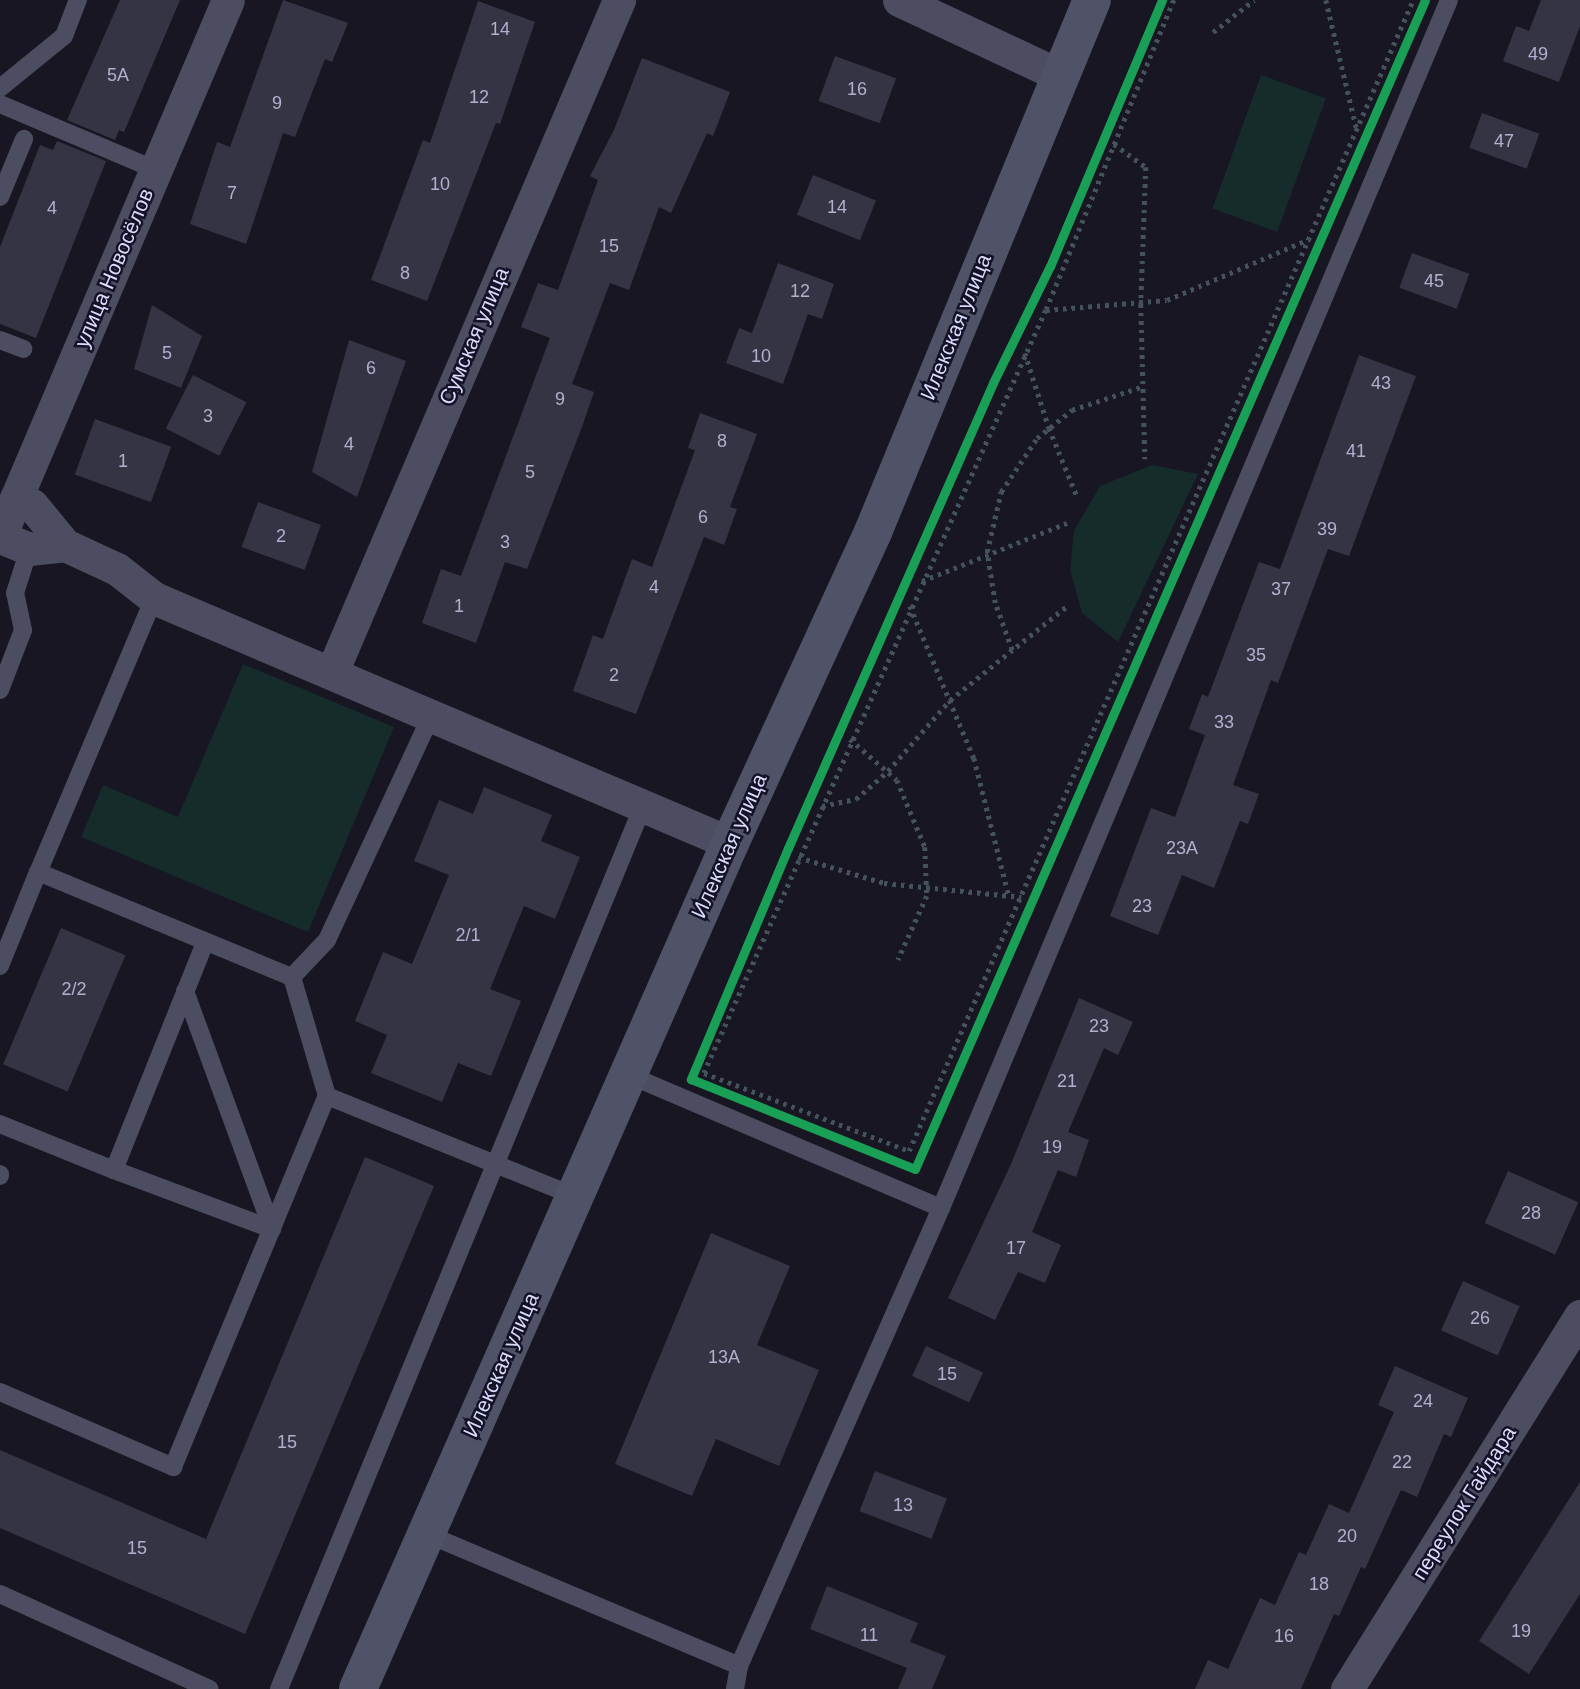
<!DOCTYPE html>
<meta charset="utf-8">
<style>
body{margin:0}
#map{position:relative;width:1580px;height:1689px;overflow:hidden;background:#171622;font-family:Helvetica,sans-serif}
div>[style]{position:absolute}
.green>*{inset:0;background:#152c2b;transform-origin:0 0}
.building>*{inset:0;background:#353444;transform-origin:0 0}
.path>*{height:4.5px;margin-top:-2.25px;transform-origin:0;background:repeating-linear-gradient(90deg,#45525c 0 3.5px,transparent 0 8.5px)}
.lane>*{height:18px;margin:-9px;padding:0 9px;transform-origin:9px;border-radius:9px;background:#4d4d61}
.street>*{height:33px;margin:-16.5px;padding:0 16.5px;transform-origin:16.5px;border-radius:16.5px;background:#4d4d61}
.secondary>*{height:38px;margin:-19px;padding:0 19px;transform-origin:19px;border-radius:19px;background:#505267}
.cycleway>*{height:9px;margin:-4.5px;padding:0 4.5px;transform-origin:4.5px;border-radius:4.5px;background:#1a9f57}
span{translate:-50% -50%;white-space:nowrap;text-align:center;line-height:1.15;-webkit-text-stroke:5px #131226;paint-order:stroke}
.number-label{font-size:18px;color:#b1b0ce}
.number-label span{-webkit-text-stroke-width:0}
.street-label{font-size:21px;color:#dadafc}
</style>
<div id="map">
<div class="green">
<i style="left:1261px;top:75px;width:69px;height:142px;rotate:20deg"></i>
<i style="clip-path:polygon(1152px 465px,1198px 474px,1118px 642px,1082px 613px,1070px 570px,1074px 531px,1100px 486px)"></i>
<i style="clip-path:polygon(243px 664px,394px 727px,308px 932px,81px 837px,103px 785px,178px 817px)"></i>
</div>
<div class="building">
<i style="clip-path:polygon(120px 0,180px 0,124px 132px,119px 130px,115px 140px,67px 120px)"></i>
<i style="clip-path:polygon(283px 0,348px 23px,332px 62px,325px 59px,295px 137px,283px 133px,246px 244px,190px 224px,217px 142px,230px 147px)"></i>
<i style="clip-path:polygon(1541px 0,1580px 0,1580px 26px,1559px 82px,1503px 61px,1516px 26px,1529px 31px)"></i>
<i style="clip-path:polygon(478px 1px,535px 22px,500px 124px,496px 123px,427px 301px,371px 280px,423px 140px,430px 143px)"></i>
<i style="left:835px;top:56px;width:65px;height:48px;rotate:20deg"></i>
<i style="clip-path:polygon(642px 58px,730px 92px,713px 136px,707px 133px,671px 213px,659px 207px,629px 290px,610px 283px,572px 384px,594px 392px,582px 427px,527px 569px,505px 562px,476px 643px,422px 623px,441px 569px,461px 576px,550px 338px,521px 327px,538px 283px,558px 290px,598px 180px,590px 176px,614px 130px)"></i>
<i style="left:1482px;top:113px;width:61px;height:37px;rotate:20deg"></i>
<i style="clip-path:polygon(57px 141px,106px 161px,36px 338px,0 324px,0 247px,40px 145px,53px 150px)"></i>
<i style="left:813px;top:175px;width:68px;height:43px;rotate:22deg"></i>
<i style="left:1412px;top:253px;width:61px;height:37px;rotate:20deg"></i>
<i style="clip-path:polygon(778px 263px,834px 284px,822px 319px,808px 314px,783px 384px,726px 363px,739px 328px,752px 333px)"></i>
<i style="clip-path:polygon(152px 305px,202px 336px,181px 388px,134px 369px)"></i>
<i style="clip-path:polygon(349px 340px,406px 361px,357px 497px,312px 472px)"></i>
<i style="clip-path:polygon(1359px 355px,1416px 376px,1349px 556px,1328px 549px,1278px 683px,1271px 680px,1233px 785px,1259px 794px,1248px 824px,1240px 821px,1214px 888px,1182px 875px,1158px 935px,1110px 916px,1151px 808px,1175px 817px,1205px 735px,1189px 729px,1202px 694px,1208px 697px,1259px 562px,1280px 569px)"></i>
<i style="left:193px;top:375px;width:60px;height:60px;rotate:27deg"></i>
<i style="clip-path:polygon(700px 413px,757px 434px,730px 507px,737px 509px,724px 545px,704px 537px,636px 714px,573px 691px,593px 635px,603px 639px,632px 559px,652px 567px,695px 450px,688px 448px)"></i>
<i style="left:95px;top:419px;width:81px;height:59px;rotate:20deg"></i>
<i style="left:258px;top:502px;width:67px;height:48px;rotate:20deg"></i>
<i style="clip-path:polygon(484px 787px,552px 815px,541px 841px,580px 857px,555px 919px,524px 906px,490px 989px,521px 1001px,491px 1076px,458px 1063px,442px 1102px,371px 1073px,387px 1035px,355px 1021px,383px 952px,412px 964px,449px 875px,414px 861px,439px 800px,473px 814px)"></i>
<i style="left:61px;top:928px;width:70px;height:148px;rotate:23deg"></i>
<i style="clip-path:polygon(1079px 998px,1133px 1022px,1118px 1055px,1104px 1048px,1068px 1132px,1089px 1140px,1076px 1177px,1058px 1170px,1032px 1232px,1061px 1245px,1045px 1283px,1018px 1272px,995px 1320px,948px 1298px,1011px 1164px)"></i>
<i style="clip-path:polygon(365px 1157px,434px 1186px,245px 1634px,0 1528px,0 1450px,206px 1539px)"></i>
<i style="left:1508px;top:1171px;width:77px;height:57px;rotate:24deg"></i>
<i style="clip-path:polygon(711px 1233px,790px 1266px,757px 1345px,819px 1370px,779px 1466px,716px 1439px,692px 1496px,615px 1464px)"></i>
<i style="left:1463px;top:1281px;width:62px;height:54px;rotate:24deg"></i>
<i style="left:926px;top:1346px;width:63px;height:33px;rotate:25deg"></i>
<i style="clip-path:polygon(1395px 1366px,1468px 1398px,1451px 1437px,1444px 1434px,1417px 1497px,1401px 1490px,1365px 1569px,1361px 1567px,1339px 1616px,1334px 1614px,1301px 1689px,1195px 1689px,1208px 1660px,1228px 1669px,1260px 1598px,1275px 1605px,1299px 1552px,1306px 1555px,1329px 1504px,1349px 1513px,1394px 1412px,1378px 1405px)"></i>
<i style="left:875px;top:1471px;width:77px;height:43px;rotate:21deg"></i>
<i style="clip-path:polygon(1580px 1482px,1580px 1594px,1529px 1674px,1479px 1641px)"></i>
<i style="clip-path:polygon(827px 1586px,918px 1623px,910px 1642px,946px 1656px,932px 1689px,898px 1689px,907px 1668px,810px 1629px)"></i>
</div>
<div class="path">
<i style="left:1174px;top:0;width:335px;rotate:112.4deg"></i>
<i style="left:1046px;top:310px;width:836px;rotate:114.14deg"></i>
<i style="left:704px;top:1073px;width:219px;rotate:20.8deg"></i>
<i style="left:909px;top:1151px;width:1257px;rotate:-66.35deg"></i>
<i style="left:1326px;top:0;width:134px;rotate:76.6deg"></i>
<i style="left:1213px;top:32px;width:52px;rotate:-38deg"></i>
<i style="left:1114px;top:144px;width:39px;rotate:36deg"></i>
<i style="left:1146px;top:167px;width:137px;rotate:92.1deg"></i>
<i style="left:1141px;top:304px;width:155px;rotate:88.5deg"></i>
<i style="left:1046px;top:310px;width:121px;rotate:-4.7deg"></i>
<i style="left:1167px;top:300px;width:155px;rotate:-23.2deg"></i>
<i style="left:1025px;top:353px;width:79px;rotate:72.3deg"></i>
<i style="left:1049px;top:428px;width:74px;rotate:67.6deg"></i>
<i style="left:922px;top:581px;width:156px;rotate:-21.8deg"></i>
<i style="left:910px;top:606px;width:165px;rotate:67.2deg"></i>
<i style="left:974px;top:758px;width:142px;rotate:75.8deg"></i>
<i style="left:1012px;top:650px;width:50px;rotate:-109.9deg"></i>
<i style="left:995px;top:603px;width:52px;rotate:-98.9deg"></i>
<i style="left:987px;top:552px;width:62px;rotate:-76.9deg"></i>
<i style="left:1001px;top:492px;width:65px;rotate:-56.3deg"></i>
<i style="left:1037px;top:438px;width:45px;rotate:-38.7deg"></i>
<i style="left:1072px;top:410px;width:73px;rotate:-18.4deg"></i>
<i style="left:850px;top:739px;width:62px;rotate:41.1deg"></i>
<i style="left:897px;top:780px;width:73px;rotate:67.3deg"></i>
<i style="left:925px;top:847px;width:49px;rotate:87.7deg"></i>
<i style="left:927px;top:896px;width:70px;rotate:114.4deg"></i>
<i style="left:822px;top:806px;width:35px;rotate:-12deg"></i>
<i style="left:856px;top:799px;width:43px;rotate:-41.2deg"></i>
<i style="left:888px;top:771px;width:94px;rotate:-48.9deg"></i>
<i style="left:950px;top:700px;width:150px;rotate:-38.8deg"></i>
<i style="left:798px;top:857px;width:90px;rotate:16.8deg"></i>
<i style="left:884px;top:883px;width:138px;rotate:5.8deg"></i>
</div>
<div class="lane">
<i style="left:0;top:88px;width:82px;rotate:-39.1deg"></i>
<i style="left:64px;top:36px;width:39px;rotate:-69deg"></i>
<i style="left:0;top:104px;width:169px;rotate:22.9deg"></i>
<i style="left:0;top:197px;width:63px;rotate:-67.5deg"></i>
<i style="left:0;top:340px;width:25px;rotate:21deg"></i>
<i style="left:154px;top:598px;width:298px;rotate:112.9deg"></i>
<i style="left:38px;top:872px;width:275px;rotate:22.5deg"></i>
<i style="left:0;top:690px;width:64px;rotate:-69deg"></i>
<i style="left:23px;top:630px;width:38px;rotate:-102deg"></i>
<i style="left:15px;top:593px;width:46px;rotate:-72.3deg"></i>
<i style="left:431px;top:716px;width:247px;rotate:114.9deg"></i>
<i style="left:327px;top:940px;width:51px;rotate:133.4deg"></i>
<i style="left:292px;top:977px;width:124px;rotate:73.6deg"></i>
<i style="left:327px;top:1096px;width:267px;rotate:22deg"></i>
<i style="left:0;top:966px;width:101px;rotate:-68deg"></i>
<i style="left:185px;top:991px;width:253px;rotate:69.9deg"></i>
<i style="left:629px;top:1075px;width:339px;rotate:23.1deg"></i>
<i style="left:0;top:1124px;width:123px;rotate:22deg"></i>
<i style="left:114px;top:1170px;width:245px;rotate:-68.2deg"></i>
<i style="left:114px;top:1170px;width:169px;rotate:20.5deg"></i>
<i style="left:0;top:1174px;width:2px;rotate:90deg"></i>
<i style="left:0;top:1392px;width:189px;rotate:23.4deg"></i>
<i style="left:173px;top:1467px;width:402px;rotate:-67.5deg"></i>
<i style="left:427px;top:1534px;width:339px;rotate:22.9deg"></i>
<i style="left:0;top:1594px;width:230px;rotate:24.4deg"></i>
<i style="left:279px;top:1689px;width:955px;rotate:-67.6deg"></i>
<i style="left:735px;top:1689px;width:23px;rotate:-80deg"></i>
<i style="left:739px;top:1666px;width:501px;rotate:-66.2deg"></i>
<i style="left:941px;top:1208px;width:1310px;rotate:-67.19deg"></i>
</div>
<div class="street">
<i style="left:899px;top:0;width:177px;rotate:25.1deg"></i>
<i style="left:16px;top:498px;width:17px;rotate:24deg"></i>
<i style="left:32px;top:505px;width:52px;rotate:50.5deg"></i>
<i style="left:65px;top:545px;width:57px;rotate:24.8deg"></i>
<i style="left:117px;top:569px;width:47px;rotate:38.1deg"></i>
<i style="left:154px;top:598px;width:626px;rotate:23.04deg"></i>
<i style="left:0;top:536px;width:582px;rotate:-66.96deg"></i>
<i style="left:0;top:537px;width:31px;rotate:22deg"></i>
<i style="left:29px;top:549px;width:36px;rotate:-6deg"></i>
<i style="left:332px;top:672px;width:731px;rotate:-66.87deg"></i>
<i style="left:1347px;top:1689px;width:440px;rotate:-58deg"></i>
</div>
<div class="secondary">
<i style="left:358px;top:1689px;width:924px;rotate:-66.26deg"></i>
<i style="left:730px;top:843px;width:342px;rotate:-65.3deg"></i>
<i style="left:873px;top:532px;width:575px;rotate:-67.63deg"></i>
</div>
<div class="cycleway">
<i style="left:1162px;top:0;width:289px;rotate:112.8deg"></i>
<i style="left:1050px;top:266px;width:130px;rotate:116deg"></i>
<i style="left:993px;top:383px;width:508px;rotate:113.79deg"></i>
<i style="left:788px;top:848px;width:251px;rotate:112.8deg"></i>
<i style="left:691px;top:1079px;width:241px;rotate:21.9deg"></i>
<i style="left:915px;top:1169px;width:1275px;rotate:-66.43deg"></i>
</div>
<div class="number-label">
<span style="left:500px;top:29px">14</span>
<span style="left:1538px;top:54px">49</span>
<span style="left:118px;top:75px">5А</span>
<span style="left:857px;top:89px">16</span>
<span style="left:479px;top:97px">12</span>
<span style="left:277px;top:103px">9</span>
<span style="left:1504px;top:141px">47</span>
<span style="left:440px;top:184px">10</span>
<span style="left:232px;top:193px">7</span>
<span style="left:837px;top:207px">14</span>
<span style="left:52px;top:208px">4</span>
<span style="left:609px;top:246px">15</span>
<span style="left:405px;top:273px">8</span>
<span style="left:1434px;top:281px">45</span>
<span style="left:800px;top:291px">12</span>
<span style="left:167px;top:353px">5</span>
<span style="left:761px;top:356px">10</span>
<span style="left:371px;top:368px">6</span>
<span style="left:1381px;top:383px">43</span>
<span style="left:560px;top:399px">9</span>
<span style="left:208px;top:416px">3</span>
<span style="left:722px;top:441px">8</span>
<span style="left:349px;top:444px">4</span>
<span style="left:1356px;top:451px">41</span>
<span style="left:123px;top:461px">1</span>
<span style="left:530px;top:472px">5</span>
<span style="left:703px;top:517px">6</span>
<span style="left:1327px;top:529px">39</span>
<span style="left:281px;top:536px">2</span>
<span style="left:505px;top:542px">3</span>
<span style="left:654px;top:587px">4</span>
<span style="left:1281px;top:589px">37</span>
<span style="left:459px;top:606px">1</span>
<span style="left:1256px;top:655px">35</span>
<span style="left:614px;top:675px">2</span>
<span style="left:1224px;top:722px">33</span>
<span style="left:1182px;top:848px">23А</span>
<span style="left:1142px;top:906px">23</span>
<span style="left:468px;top:935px">2/1</span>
<span style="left:74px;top:989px">2/2</span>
<span style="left:1099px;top:1026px">23</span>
<span style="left:1067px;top:1081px">21</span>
<span style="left:1052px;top:1147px">19</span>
<span style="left:1531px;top:1213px">28</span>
<span style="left:1016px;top:1248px">17</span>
<span style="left:1480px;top:1318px">26</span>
<span style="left:724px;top:1357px">13А</span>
<span style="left:947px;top:1374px">15</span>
<span style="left:1423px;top:1401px">24</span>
<span style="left:287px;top:1442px">15</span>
<span style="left:1402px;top:1462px">22</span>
<span style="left:903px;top:1505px">13</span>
<span style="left:1347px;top:1536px">20</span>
<span style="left:137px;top:1548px">15</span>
<span style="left:1319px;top:1584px">18</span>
<span style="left:1521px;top:1631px">19</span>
<span style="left:869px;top:1635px">11</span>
<span style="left:1284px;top:1636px">16</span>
</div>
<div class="street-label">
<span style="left:114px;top:268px;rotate:-67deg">улица Новосёлов</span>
<span style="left:956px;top:327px;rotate:-68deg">Илекская улица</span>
<span style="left:474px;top:336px;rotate:-67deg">Сумская улица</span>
<span style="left:729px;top:846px;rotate:-66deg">Илекская улица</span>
<span style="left:501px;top:1365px;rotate:-66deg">Илекская улица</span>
<span style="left:1464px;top:1503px;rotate:-58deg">переулок Гайдара</span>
</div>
</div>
